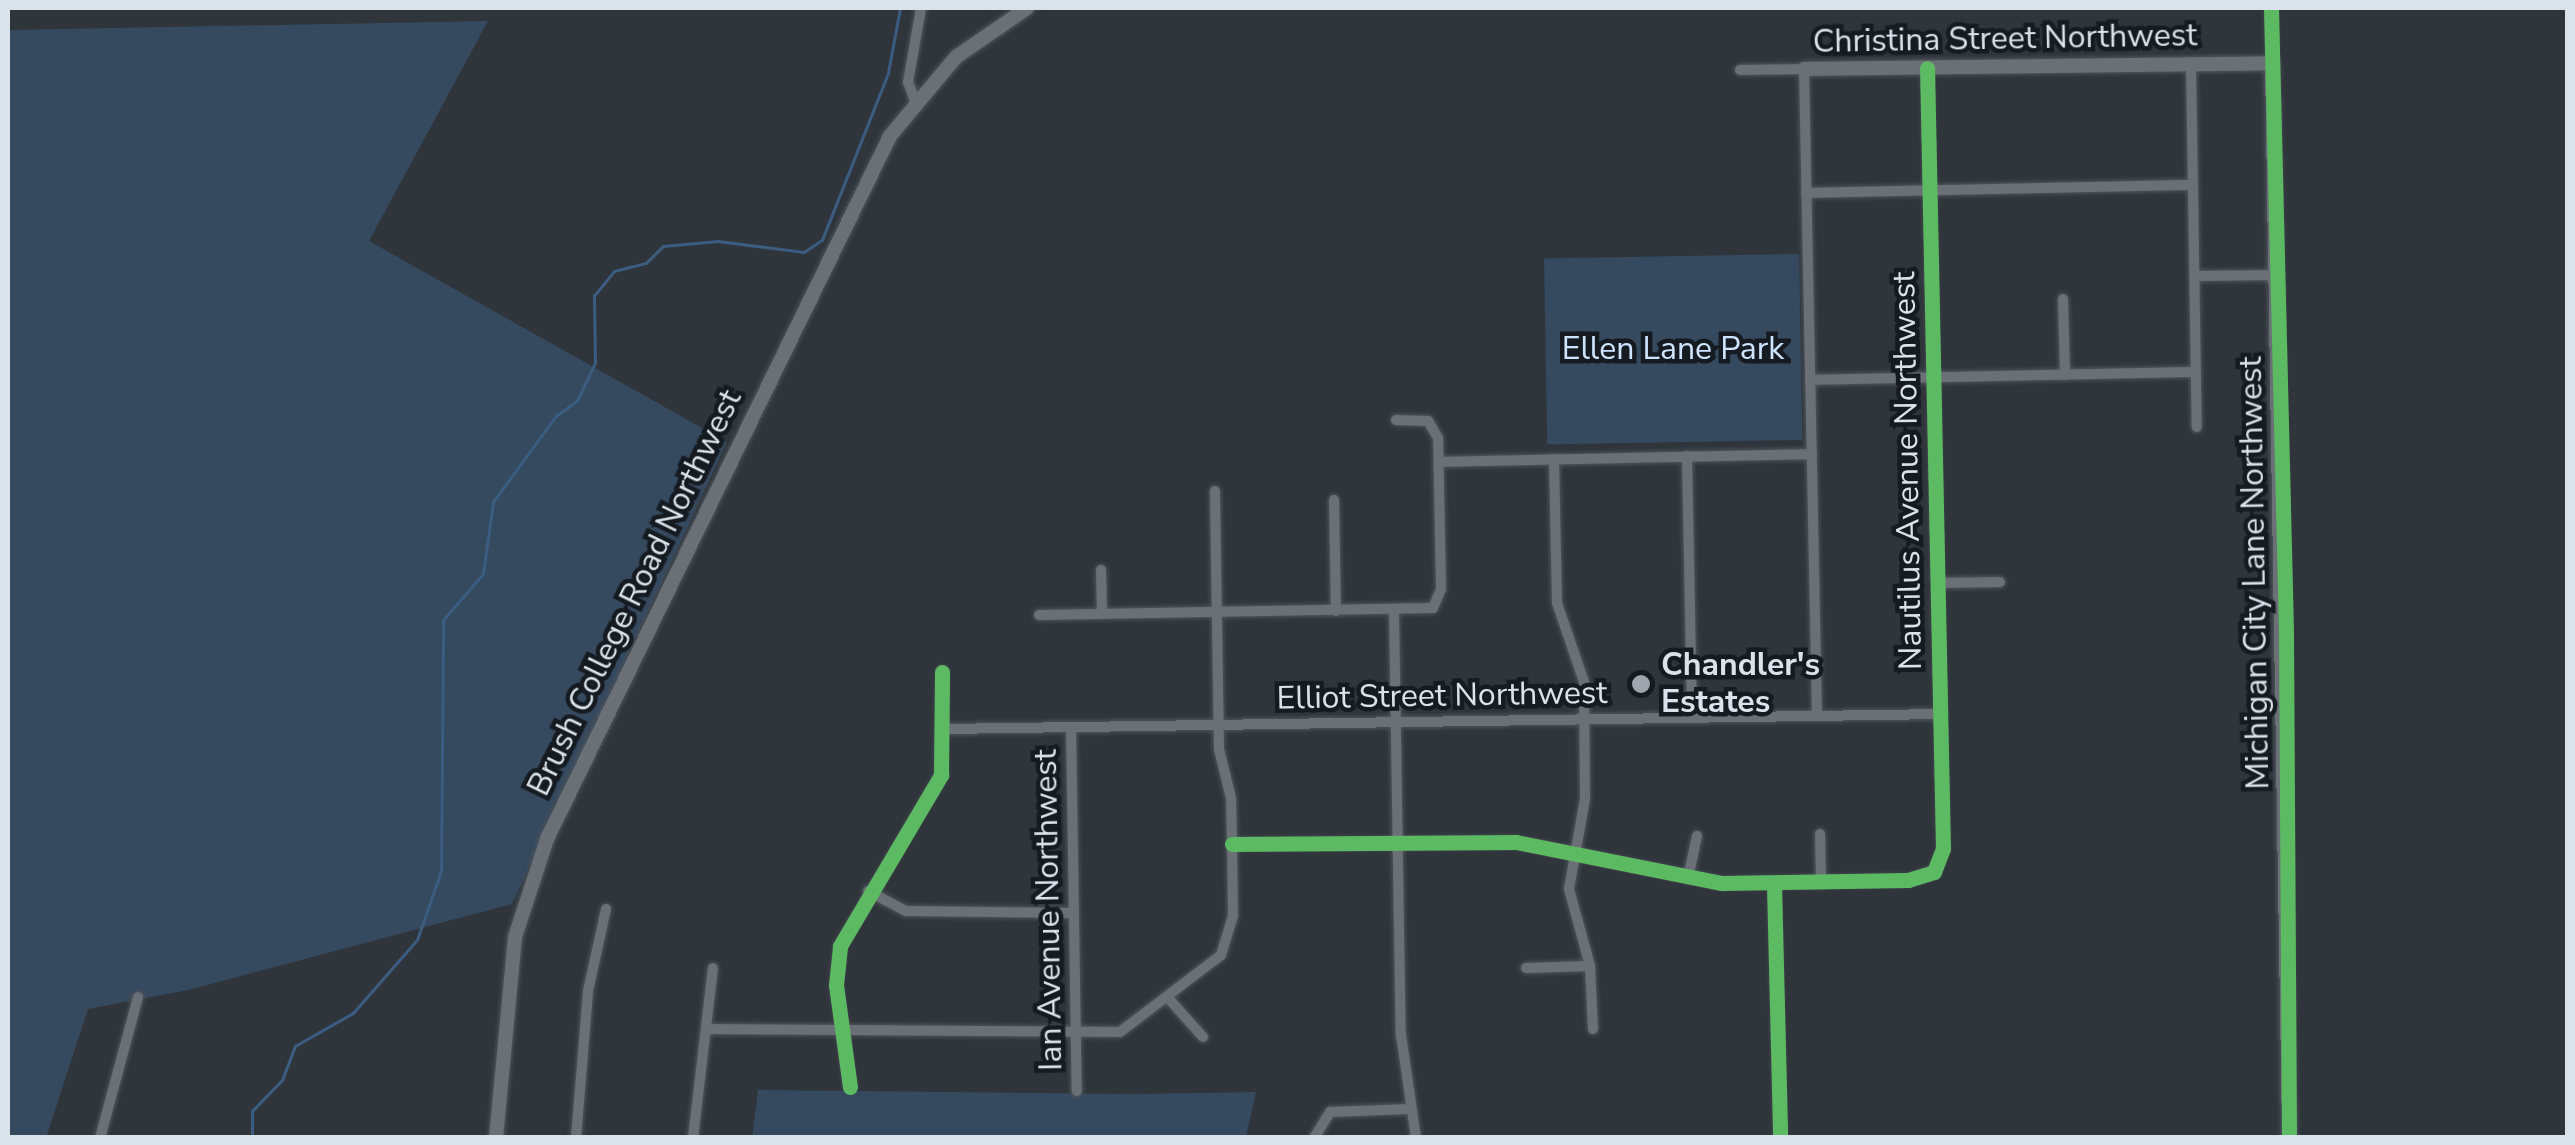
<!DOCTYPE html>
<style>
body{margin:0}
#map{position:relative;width:2575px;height:1145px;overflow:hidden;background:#2f353b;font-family:"Nunito Sans",sans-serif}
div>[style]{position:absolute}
.green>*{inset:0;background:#35495f;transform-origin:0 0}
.stream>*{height:2.5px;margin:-1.25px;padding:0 1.25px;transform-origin:1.25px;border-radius:1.25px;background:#3b5d82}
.roads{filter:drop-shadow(0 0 2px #4e545a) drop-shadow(0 0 2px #4e545a)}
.street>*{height:10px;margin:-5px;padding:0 5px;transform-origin:5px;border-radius:5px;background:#6a7075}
.secondary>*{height:14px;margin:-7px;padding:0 7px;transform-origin:7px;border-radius:7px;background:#6a7075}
.cycleway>*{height:15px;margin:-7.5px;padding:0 7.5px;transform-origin:7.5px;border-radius:7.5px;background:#5cba63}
.dots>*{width:28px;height:28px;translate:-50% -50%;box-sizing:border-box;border:5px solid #161b21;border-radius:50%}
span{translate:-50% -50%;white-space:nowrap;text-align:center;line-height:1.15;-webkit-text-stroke:9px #161b21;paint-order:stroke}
.street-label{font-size:32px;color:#dae2ea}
.park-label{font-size:32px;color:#cde4fe}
.poi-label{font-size:32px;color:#dae2ea;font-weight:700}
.left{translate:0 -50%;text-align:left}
.frame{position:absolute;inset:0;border:10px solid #dae2ea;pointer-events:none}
</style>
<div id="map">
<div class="green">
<i style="clip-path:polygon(488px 21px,369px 241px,727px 442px,512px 904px,188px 990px,88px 1009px,46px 1138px,8px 1137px,8px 30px)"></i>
<i style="left:1799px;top:254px;width:186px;height:255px;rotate:89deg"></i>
<i style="clip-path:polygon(758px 1090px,1136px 1094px,1256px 1092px,1246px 1137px,752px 1138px)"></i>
</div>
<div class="stream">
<i style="left:252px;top:1138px;width:27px;rotate:-90deg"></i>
<i style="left:252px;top:1111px;width:43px;rotate:-45.9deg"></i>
<i style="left:282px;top:1080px;width:36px;rotate:-69deg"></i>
<i style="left:295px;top:1046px;width:67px;rotate:-29.6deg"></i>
<i style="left:353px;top:1013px;width:97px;rotate:-48.8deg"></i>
<i style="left:417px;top:940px;width:73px;rotate:-70.8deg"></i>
<i style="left:441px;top:871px;width:251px;rotate:-89.5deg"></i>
<i style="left:443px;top:620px;width:61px;rotate:-49deg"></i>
<i style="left:483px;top:574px;width:73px;rotate:-82.1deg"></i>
<i style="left:493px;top:502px;width:107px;rotate:-53.8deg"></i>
<i style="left:556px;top:416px;width:26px;rotate:-36deg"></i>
<i style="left:577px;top:401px;width:42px;rotate:-64.7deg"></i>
<i style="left:595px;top:363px;width:67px;rotate:-90.9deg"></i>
<i style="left:594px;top:296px;width:32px;rotate:-51deg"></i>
<i style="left:614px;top:271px;width:33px;rotate:-14deg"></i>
<i style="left:646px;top:263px;width:24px;rotate:-45deg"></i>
<i style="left:663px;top:246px;width:55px;rotate:-5.2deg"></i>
<i style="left:718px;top:241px;width:87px;rotate:7.3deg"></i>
<i style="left:804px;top:252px;width:22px;rotate:-34deg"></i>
<i style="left:822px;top:240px;width:180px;rotate:-68.4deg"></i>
<i style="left:888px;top:73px;width:66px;rotate:-79.5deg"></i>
</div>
<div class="roads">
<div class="street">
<i style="left:2271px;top:8px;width:55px;rotate:89deg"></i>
<i style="left:2191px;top:64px;width:363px;rotate:89.1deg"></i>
<i style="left:1740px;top:70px;width:64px;rotate:-0.9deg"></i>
<i style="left:1804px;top:69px;width:647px;rotate:88.85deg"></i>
<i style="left:915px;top:101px;width:20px;rotate:-110deg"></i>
<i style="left:908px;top:82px;width:75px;rotate:-80deg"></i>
<i style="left:1806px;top:193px;width:387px;rotate:-1.2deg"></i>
<i style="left:2195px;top:276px;width:82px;rotate:-0.7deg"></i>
<i style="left:2063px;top:299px;width:76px;rotate:88.5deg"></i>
<i style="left:1810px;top:380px;width:386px;rotate:-1.2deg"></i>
<i style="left:1687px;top:456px;width:261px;rotate:88.9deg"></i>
<i style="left:1554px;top:459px;width:144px;rotate:88.8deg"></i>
<i style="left:1557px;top:603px;width:83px;rotate:71.1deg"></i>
<i style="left:1584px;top:682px;width:117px;rotate:89.5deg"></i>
<i style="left:1585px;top:799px;width:91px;rotate:100.1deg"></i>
<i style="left:1569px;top:889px;width:80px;rotate:74.7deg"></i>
<i style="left:1590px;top:966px;width:63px;rotate:87.3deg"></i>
<i style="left:1439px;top:462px;width:373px;rotate:-1.2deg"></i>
<i style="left:1334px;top:500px;width:111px;rotate:89deg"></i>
<i style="left:1101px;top:570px;width:44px;rotate:88.7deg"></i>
<i style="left:1938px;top:583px;width:62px;rotate:-0.9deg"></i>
<i style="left:1394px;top:610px;width:425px;rotate:89.1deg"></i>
<i style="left:1401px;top:1035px;width:104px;rotate:81.7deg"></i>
<i style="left:1039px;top:615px;width:394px;rotate:-1deg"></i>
<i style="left:1433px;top:608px;width:21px;rotate:-67deg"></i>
<i style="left:1441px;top:589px;width:151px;rotate:-91.1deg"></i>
<i style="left:1438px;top:438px;width:20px;rotate:-120deg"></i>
<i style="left:1428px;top:421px;width:32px;rotate:-178deg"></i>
<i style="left:1071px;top:727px;width:364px;rotate:89.1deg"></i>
<i style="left:944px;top:729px;width:997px;rotate:-0.86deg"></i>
<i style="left:1820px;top:834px;width:49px;rotate:88.8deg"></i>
<i style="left:1232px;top:844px;width:284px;rotate:-0.4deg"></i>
<i style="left:1516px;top:842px;width:210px;rotate:11.3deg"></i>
<i style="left:1722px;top:883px;width:186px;rotate:-0.9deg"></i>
<i style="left:1908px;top:880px;width:27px;rotate:-17deg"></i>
<i style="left:1934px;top:872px;width:25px;rotate:-69deg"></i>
<i style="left:1943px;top:849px;width:781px;rotate:-91.17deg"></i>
<i style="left:1688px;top:878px;width:43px;rotate:-77.9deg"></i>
<i style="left:1774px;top:884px;width:254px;rotate:88.6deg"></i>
<i style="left:868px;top:891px;width:43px;rotate:27.8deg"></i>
<i style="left:906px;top:911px;width:167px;rotate:0.7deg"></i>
<i style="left:1526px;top:968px;width:64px;rotate:-1.8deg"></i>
<i style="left:1169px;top:999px;width:51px;rotate:48.2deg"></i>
<i style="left:706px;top:1029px;width:414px;rotate:0.4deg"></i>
<i style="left:1120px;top:1032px;width:127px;rotate:-37.3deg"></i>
<i style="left:1221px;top:955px;width:41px;rotate:-72.9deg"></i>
<i style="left:1233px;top:916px;width:72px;rotate:-90.8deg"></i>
<i style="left:1232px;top:844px;width:46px;rotate:-91.2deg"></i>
<i style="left:1231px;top:798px;width:50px;rotate:-103.8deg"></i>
<i style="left:1219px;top:749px;width:258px;rotate:-90.9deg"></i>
<i style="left:850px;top:1087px;width:103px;rotate:-97.8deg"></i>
<i style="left:836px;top:985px;width:39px;rotate:-84deg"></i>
<i style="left:840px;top:946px;width:199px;rotate:-59.4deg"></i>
<i style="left:941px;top:775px;width:103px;rotate:-89.4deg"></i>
<i style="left:100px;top:1138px;width:146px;rotate:-74.9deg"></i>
<i style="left:576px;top:1138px;width:147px;rotate:-85.3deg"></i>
<i style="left:588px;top:991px;width:84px;rotate:-77.6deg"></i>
<i style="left:693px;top:1138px;width:171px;rotate:-83.3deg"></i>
<i style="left:1314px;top:1138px;width:31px;rotate:-58deg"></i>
<i style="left:1330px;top:1112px;width:79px;rotate:-2.2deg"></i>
</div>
<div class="secondary">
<i style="left:1804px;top:69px;width:468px;rotate:-0.7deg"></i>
<i style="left:2272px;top:63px;width:1075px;rotate:89.09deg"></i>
<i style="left:496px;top:1138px;width:202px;rotate:-84.6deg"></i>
<i style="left:515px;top:937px;width:103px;rotate:-71.9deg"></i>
<i style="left:547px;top:839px;width:782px;rotate:-63.99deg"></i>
<i style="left:890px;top:136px;width:103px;rotate:-50.1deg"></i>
<i style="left:956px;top:57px;width:86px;rotate:-34.6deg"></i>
</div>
</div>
<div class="cycleway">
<i style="left:2271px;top:8px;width:624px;rotate:88.62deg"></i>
<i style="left:2286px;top:632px;width:506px;rotate:89.66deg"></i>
<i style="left:1232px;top:844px;width:284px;rotate:-0.4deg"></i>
<i style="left:1516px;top:842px;width:210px;rotate:11.3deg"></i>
<i style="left:1722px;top:883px;width:186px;rotate:-0.9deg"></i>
<i style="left:1908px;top:880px;width:27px;rotate:-17deg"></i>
<i style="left:1934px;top:872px;width:25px;rotate:-69deg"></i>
<i style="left:1943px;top:849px;width:781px;rotate:-91.17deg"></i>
<i style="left:1774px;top:884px;width:254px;rotate:88.6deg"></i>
<i style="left:850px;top:1087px;width:103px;rotate:-97.8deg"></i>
<i style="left:836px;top:985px;width:39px;rotate:-84deg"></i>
<i style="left:840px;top:946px;width:199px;rotate:-59.4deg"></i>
<i style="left:941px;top:775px;width:103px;rotate:-89.4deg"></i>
</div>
<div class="dots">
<i style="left:1641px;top:684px;background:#9ea5ad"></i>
</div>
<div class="street-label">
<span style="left:2005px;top:39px;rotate:-1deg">Christina Street Northwest</span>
<span style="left:1908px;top:471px;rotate:-91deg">Nautilus Avenue Northwest</span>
<span style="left:2255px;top:573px;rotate:-91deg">Michigan City Lane Northwest</span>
<span style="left:635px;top:593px;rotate:-64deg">Brush College Road Northwest</span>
<span style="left:1442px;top:696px;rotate:-1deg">Elliot Street Northwest</span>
<span style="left:1049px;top:910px;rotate:-91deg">Ian Avenue Northwest</span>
</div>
<div class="park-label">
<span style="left:1673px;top:349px">Ellen Lane Park</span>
</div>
<div class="poi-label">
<span class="left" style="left:1661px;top:684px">Chandler's<br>Estates</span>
</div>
<div class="frame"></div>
</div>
